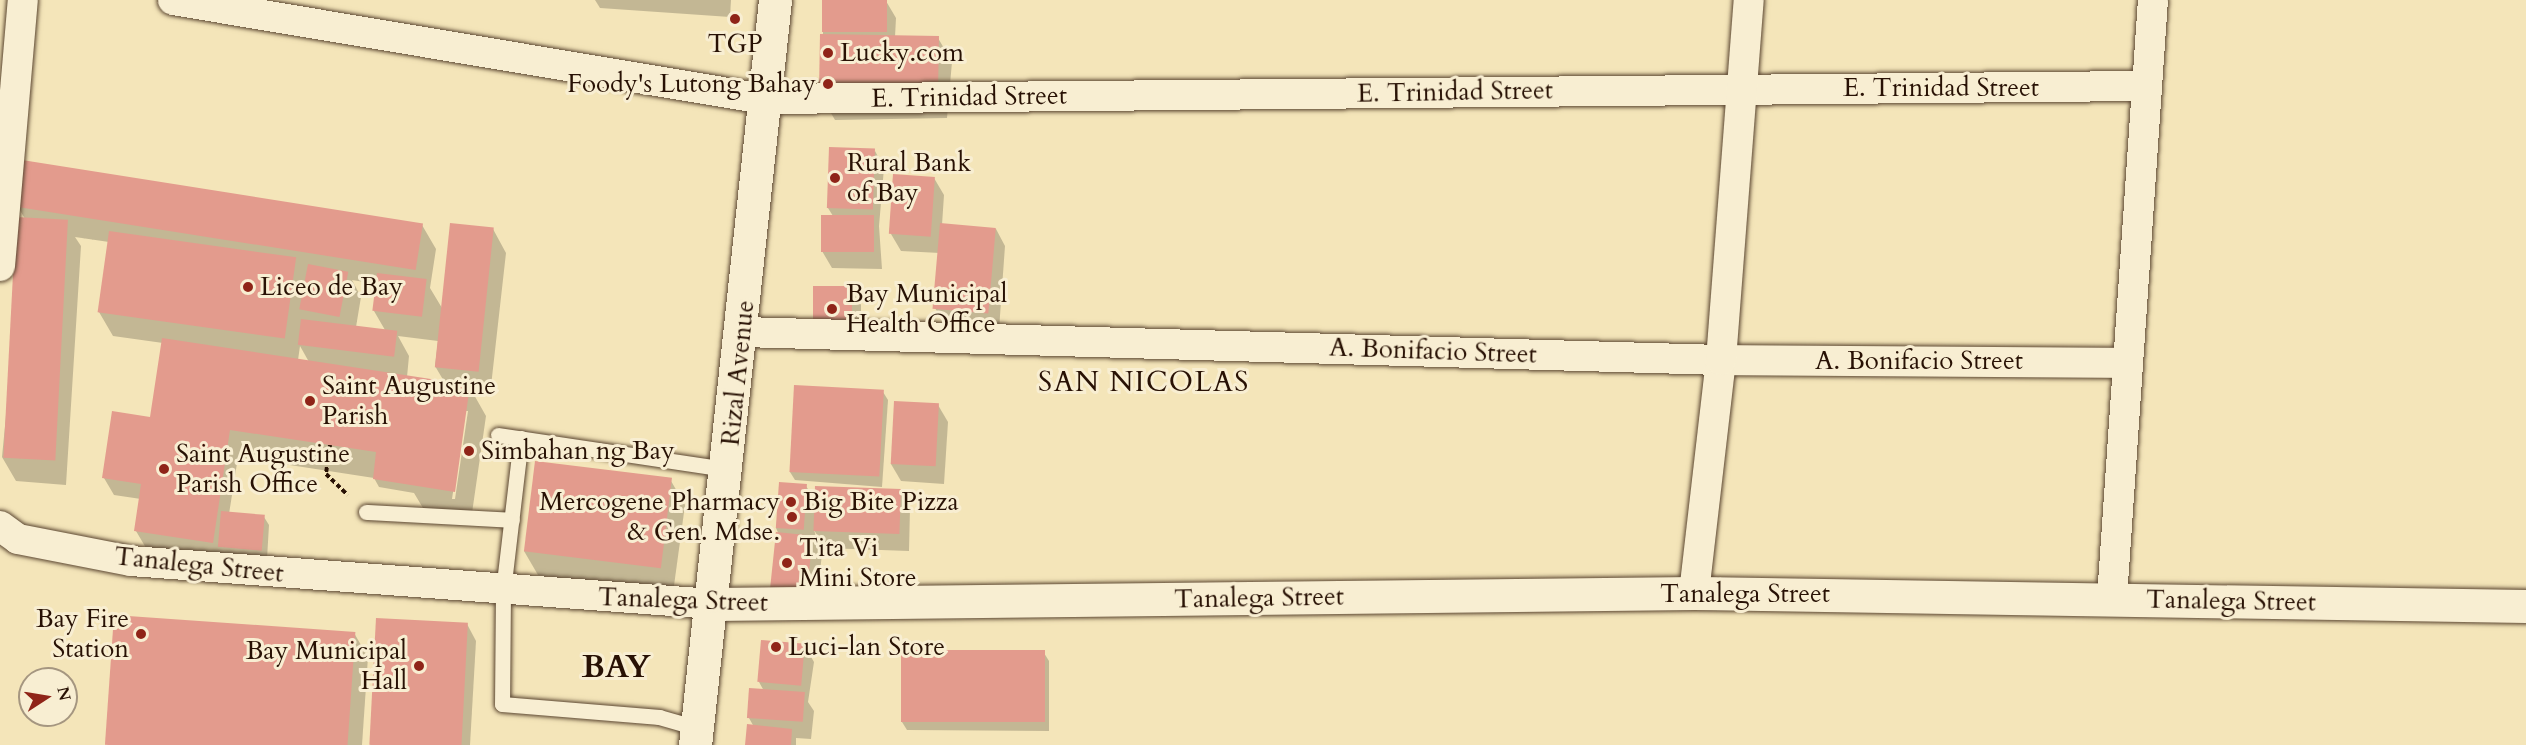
<!DOCTYPE html>
<style>
body{margin:0}
#map{position:relative;width:2526px;height:745px;overflow:hidden;background:#f4e5b9;font-family:Cardo,serif}
div>[style]{position:absolute}
.shadow>*{inset:0;background:#0003}
.building>*{inset:0;background:#e39b8d;transform-origin:0 0}
.path>*{height:4px;margin-top:-2px;transform-origin:0;background:repeating-linear-gradient(90deg,#281104 0 4.5px,transparent 0 7.5px)}
.roads{filter:drop-shadow(0 0 2px #5b4631) drop-shadow(0 0 2px #5b4631)}
.lane>*{height:15px;margin:-7.5px;padding:0 7.5px;transform-origin:7.5px;border-radius:7.5px;background:#f8eed2}
.street>*{height:30px;margin:-15px;padding:0 15px;transform-origin:15px;border-radius:15px;background:#f8eed2}
.secondary>*{height:33px;margin:-16.5px;padding:0 16.5px;transform-origin:16.5px;border-radius:16.5px;background:#f8eed2}
.dots>*{width:16px;height:16px;translate:-50% -50%;box-sizing:border-box;border:3px solid #f8eed2;border-radius:50%}
span{translate:-50% -50%;white-space:nowrap;text-align:center;line-height:1.15;-webkit-text-stroke:6px #f8eed2;paint-order:stroke}
.poi-label{font-size:26px;color:#281104}
.left{translate:0 -50%;text-align:left}
.right{translate:-100% -50%;text-align:right}
.street-label{font-size:26px;color:#281104}
.quarter-label{font-size:28px;color:#281104;letter-spacing:1.5px}
.district-label{font-size:32px;color:#281104;font-weight:700;letter-spacing:1.5px}
.north{position:absolute;left:18px;top:667px;width:60px;height:60px;box-sizing:border-box;background:#f8eed2;border:2px solid #a59680;border-radius:50%;rotate:78deg;font-size:16px;font-weight:700;line-height:24px;text-align:center;color:#281104}
.north::after{content:'';display:block;margin:auto;width:21px;height:27px;background:#8f2418;clip-path:polygon(50% 0,100% 100%,50% 72%,0 100%)}
</style>
<div id="map">
<div class="shadow">
<i style="clip-path:polygon(595px 0,731px 0,730px 17px,600px 8px)"></i>
<i style="clip-path:polygon(886px 1px,896px 18px,895px 37px,938px 38px,952px 62px,947px 118px,835px 120px,821px 96px,823px 32px)"></i>
<i style="clip-path:polygon(875px 151px,884px 168px,879px 226px,882px 269px,832px 268px,822px 251px,833px 216px,828px 208px)"></i>
<i style="clip-path:polygon(934px 178px,944px 195px,942px 225px,996px 229px,1005px 246px,999px 330px,945px 325px,935px 308px,940px 253px,901px 251px,891px 234px)"></i>
<i style="clip-path:polygon(evenodd,17px 205px,422px 225px,436px 249px,430px 288px,442px 308px,493px 229px,506px 253px,490px 395px,473px 393px,486px 416px,471px 520px,426px 513px,414px 493px,379px 487px,374px 478px,238px 457px,229px 514px,264px 517px,269px 525px,267px 559px,146px 548px,136px 531px,141px 499px,114px 495px,104px 478px,151px 419px,163px 343px,113px 336px,99px 312px,109px 242px,75px 237px,81px 246px,66px 485px,16px 481px,2px 457px,25px 219px,17px 205px,352px 280px,377px 284px,374px 311px,385px 330px,356px 327px,361px 297px,352px 280px,17px 205px,398px 336px,438px 341px,435px 366px,445px 383px,407px 377px,409px 356px,398px 336px,17px 205px,300px 346px,309px 362px,298px 360px,300px 346px,17px 205px,465px 411px,468px 411px,455px 499px,452px 499px,465px 411px)"></i>
<i style="clip-path:polygon(814px 287px,851px 288px,861px 305px,861px 349px)"></i>
<i style="clip-path:polygon(883px 392px,888px 400px,882px 487px,795px 480px,790px 472px)"></i>
<i style="clip-path:polygon(938px 405px,948px 422px,944px 484px,901px 481px,891px 464px)"></i>
<i style="clip-path:polygon(671px 481px,685px 505px,673px 593px,538px 575px,524px 551px)"></i>
<i style="clip-path:polygon(806px 486px,816px 502px,901px 491px,910px 508px,909px 551px,825px 548px,814px 530px,822px 554px,815px 615px,776px 528px)"></i>
<i style="clip-path:polygon(467px 624px,476px 641px,470px 745px,370px 745px)"></i>
<i style="clip-path:polygon(354px 633px,368px 657px,362px 745px,107px 745px)"></i>
<i style="clip-path:polygon(804px 645px,814px 662px,808px 702px,814px 711px,811px 739px,796px 738px,796px 745px,746px 745px,754px 727px,749px 718px,764px 691px,759px 682px)"></i>
<i style="clip-path:polygon(1044px 653px,1049px 661px,1049px 731px,907px 730px,902px 722px)"></i>
</div>
<div class="building">
<i style="left:822px;top:0;width:65px;height:32px"></i>
<i style="left:820px;top:34px;width:119px;height:62px;rotate:1deg"></i>
<i style="left:829px;top:147px;width:46px;height:61px;rotate:2deg"></i>
<i style="left:22px;top:160px;width:406px;height:47px;rotate:9deg"></i>
<i style="left:893px;top:174px;width:42px;height:60px;rotate:4deg"></i>
<i style="left:821px;top:215px;width:53px;height:37px"></i>
<i style="left:16px;top:217px;width:52px;height:241px;rotate:3deg"></i>
<i style="left:450px;top:223px;width:44px;height:145px;rotate:6deg"></i>
<i style="left:940px;top:223px;width:56px;height:86px;rotate:5deg"></i>
<i style="left:109px;top:231px;width:189px;height:82px;rotate:8deg"></i>
<i style="left:308px;top:264px;width:41px;height:46px;rotate:11deg"></i>
<i style="left:377px;top:273px;width:50px;height:38px;rotate:7deg"></i>
<i style="left:813px;top:286px;width:39px;height:46px"></i>
<i style="left:301px;top:319px;width:97px;height:26px;rotate:7deg"></i>
<i style="clip-path:polygon(162px 338px,470px 385px,455px 492px,373px 479px,376px 452px,230px 430px,213px 543px,134px 531px,141px 484px,102px 478px,112px 411px,150px 417px)"></i>
<i style="left:794px;top:385px;width:90px;height:87px;rotate:3deg"></i>
<i style="left:894px;top:401px;width:45px;height:63px;rotate:3deg"></i>
<i style="left:535px;top:461px;width:138px;height:91px;rotate:7deg"></i>
<i style="left:779px;top:482px;width:28px;height:46px;rotate:4deg"></i>
<i style="left:815px;top:486px;width:86px;height:45px;rotate:2deg"></i>
<i style="left:221px;top:511px;width:44px;height:36px;rotate:5deg"></i>
<i style="left:776px;top:532px;width:37px;height:63px;rotate:6deg"></i>
<i style="left:114px;top:615px;width:242px;height:130px;rotate:4deg"></i>
<i style="left:376px;top:618px;width:92px;height:127px;rotate:3deg"></i>
<i style="left:761px;top:640px;width:44px;height:42px;rotate:5deg"></i>
<i style="left:901px;top:650px;width:144px;height:72px"></i>
<i style="left:749px;top:688px;width:56px;height:30px;rotate:4deg"></i>
<i style="clip-path:polygon(747px 724px,792px 729px,791px 745px,745px 745px)"></i>
</div>
<div class="path">
<i style="left:330px;top:445px;width:29px;rotate:98deg"></i>
<i style="left:326px;top:474px;width:30px;rotate:44deg"></i>
</div>
<div class="roads">
<div class="lane">
<i style="left:498px;top:435px;width:231px;rotate:8.5deg"></i>
<i style="left:521px;top:438px;width:155px;rotate:96.7deg"></i>
<i style="left:503px;top:592px;width:112px;rotate:90.5deg"></i>
<i style="left:502px;top:704px;width:158px;rotate:4.7deg"></i>
<i style="left:659px;top:717px;width:40px;rotate:16deg"></i>
<i style="left:366px;top:512px;width:146px;rotate:3.1deg"></i>
</div>
<div class="street">
<i style="left:173px;top:0;width:599px;rotate:9.51deg"></i>
<i style="left:764px;top:99px;width:1382px;rotate:-0.54deg"></i>
<i style="left:0;top:266px;width:267px;rotate:-85.1deg"></i>
<i style="left:743px;top:332px;width:978px;rotate:1.64deg"></i>
<i style="left:1721px;top:360px;width:403px;rotate:0.4deg"></i>
<i style="left:0;top:526px;width:22px;rotate:36deg"></i>
<i style="left:18px;top:539px;width:115px;rotate:11deg"></i>
<i style="left:131px;top:561px;width:584px;rotate:4.23deg"></i>
<i style="left:1694px;top:593px;width:235px;rotate:-83.4deg"></i>
<i style="left:1721px;top:360px;width:361px;rotate:-85.6deg"></i>
<i style="left:2112px;top:598px;width:599px;rotate:-86.08deg"></i>
</div>
<div class="secondary">
<i style="left:713px;top:604px;width:981px;rotate:-0.64deg"></i>
<i style="left:1694px;top:593px;width:832px;rotate:0.9deg"></i>
<i style="left:695px;top:745px;width:749px;rotate:-83.87deg"></i>
</div>
</div>
<div class="dots">
<i style="left:735px;top:19px;background:#8f2418"></i>
<i style="left:828px;top:53px;background:#8f2418"></i>
<i style="left:828px;top:84px;background:#8f2418"></i>
<i style="left:835px;top:178px;background:#8f2418"></i>
<i style="left:248px;top:287px;background:#8f2418"></i>
<i style="left:832px;top:309px;background:#8f2418"></i>
<i style="left:310px;top:401px;background:#8f2418"></i>
<i style="left:469px;top:451px;background:#8f2418"></i>
<i style="left:164px;top:469px;background:#8f2418"></i>
<i style="left:791px;top:502px;background:#8f2418"></i>
<i style="left:792px;top:517px;background:#8f2418"></i>
<i style="left:787px;top:563px;background:#8f2418"></i>
<i style="left:141px;top:634px;background:#8f2418"></i>
<i style="left:776px;top:647px;background:#8f2418"></i>
<i style="left:419px;top:666px;background:#8f2418"></i>
</div>
<div class="poi-label">
<span style="left:735px;top:44px">TGP</span>
<span class="left" style="left:840px;top:53px">Lucky.com</span>
<span class="right" style="left:816px;top:84px">Foody's Lutong Bahay</span>
<span class="left" style="left:847px;top:178px">Rural Bank<br>of Bay</span>
<span class="left" style="left:260px;top:287px">Liceo de Bay</span>
<span class="left" style="left:846px;top:309px">Bay Municipal<br>Health Office</span>
<span class="left" style="left:322px;top:401px">Saint Augustine<br>Parish</span>
<span class="left" style="left:481px;top:451px">Simbahan ng Bay</span>
<span class="left" style="left:176px;top:469px">Saint Augustine<br>Parish Office</span>
<span class="right" style="left:780px;top:517px">Mercogene Pharmacy<br>&amp; Gen. Mdse.</span>
<span class="left" style="left:803px;top:502px">Big Bite Pizza</span>
<span class="left" style="left:799px;top:563px">Tita Vi<br>Mini Store</span>
<span class="right" style="left:129px;top:634px">Bay Fire<br>Station</span>
<span class="left" style="left:788px;top:647px">Luci-lan Store</span>
<span class="right" style="left:407px;top:666px">Bay Municipal<br>Hall</span>
</div>
<div class="street-label">
<span style="left:1941px;top:88px">E. Trinidad Street</span>
<span style="left:1455px;top:92px;rotate:-1deg">E. Trinidad Street</span>
<span style="left:969px;top:97px;rotate:-1deg">E. Trinidad Street</span>
<span style="left:1433px;top:351px;rotate:2deg">A. Bonifacio Street</span>
<span style="left:1919px;top:361px">A. Bonifacio Street</span>
<span style="left:738px;top:373px;rotate:-84deg">Rizal Avenue</span>
<span style="left:199px;top:565px;rotate:6deg">Tanalega Street</span>
<span style="left:1745px;top:594px">Tanalega Street</span>
<span style="left:1259px;top:598px;rotate:-1deg">Tanalega Street</span>
<span style="left:683px;top:600px;rotate:2deg">Tanalega Street</span>
<span style="left:2231px;top:601px;rotate:1deg">Tanalega Street</span>
</div>
<div class="quarter-label">
<span style="left:1144px;top:382px">SAN NICOLAS</span>
</div>
<div class="district-label">
<span style="left:617px;top:667px">BAY</span>
</div>
<div class="north">N</div>
</div>
